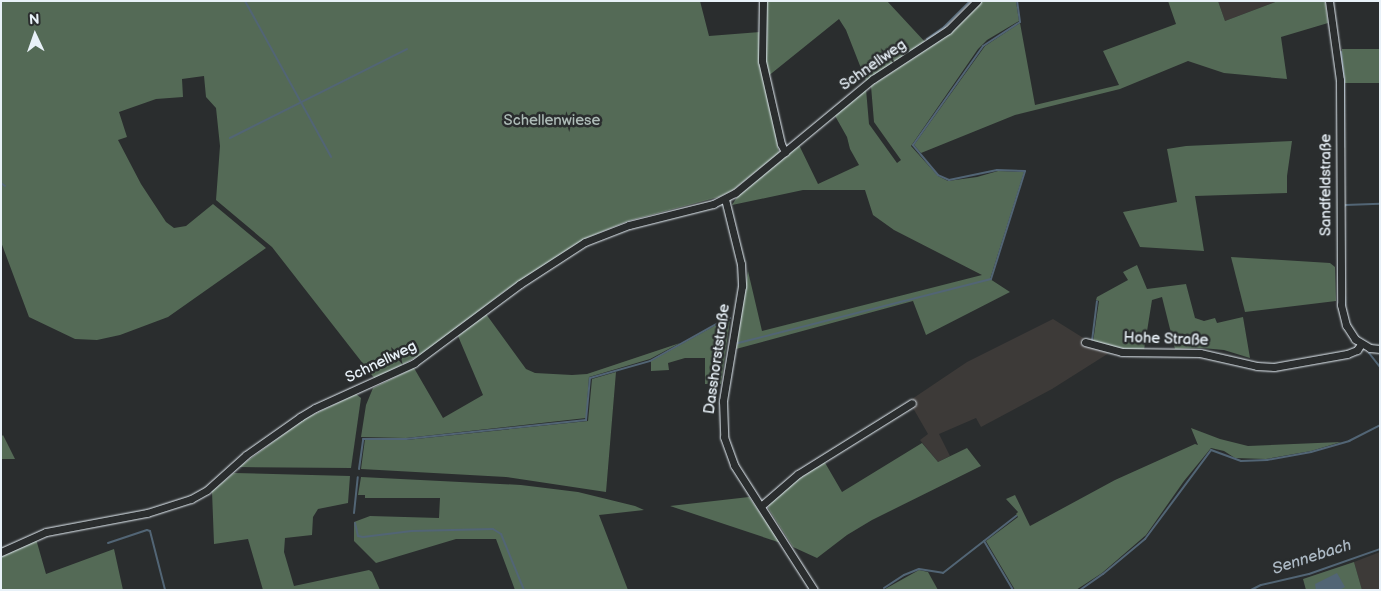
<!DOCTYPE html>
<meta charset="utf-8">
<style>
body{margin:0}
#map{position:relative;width:1381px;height:591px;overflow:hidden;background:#2a2d2e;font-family:"Balsamiq Sans",sans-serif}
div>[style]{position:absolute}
.built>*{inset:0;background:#3d3a38}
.green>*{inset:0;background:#546a56;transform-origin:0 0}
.water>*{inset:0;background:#526575}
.stream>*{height:2px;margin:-1px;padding:0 1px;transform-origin:1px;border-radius:1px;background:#526575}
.roads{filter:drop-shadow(0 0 1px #e8f1f8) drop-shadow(0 0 1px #e8f1f8)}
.street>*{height:7px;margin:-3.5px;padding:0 3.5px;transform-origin:3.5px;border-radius:3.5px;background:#2a2d2e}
span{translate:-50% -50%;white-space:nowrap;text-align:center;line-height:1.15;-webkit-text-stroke:5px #2a2d2e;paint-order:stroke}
.street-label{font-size:15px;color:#e8f1f8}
.park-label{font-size:15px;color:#adbbb7}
.water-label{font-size:16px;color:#acb9c4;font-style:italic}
.frame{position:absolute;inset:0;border:2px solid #e8f1f8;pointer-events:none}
.north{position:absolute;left:10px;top:10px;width:50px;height:50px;-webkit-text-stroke:4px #2a2d2e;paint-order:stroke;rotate:357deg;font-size:14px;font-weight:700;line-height:20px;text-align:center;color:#e8f1f8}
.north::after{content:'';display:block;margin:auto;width:18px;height:22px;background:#e8f1f8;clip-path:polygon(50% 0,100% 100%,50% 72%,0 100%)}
</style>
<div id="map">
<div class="built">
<i style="clip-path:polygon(1218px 1px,1278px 1px,1225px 21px)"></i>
<i style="clip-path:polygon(1053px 319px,1085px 339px,1081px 344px,1109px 353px,1052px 389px,981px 427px,976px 418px,939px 434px,950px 456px,938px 462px,920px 440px,928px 434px,909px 401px,967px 362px)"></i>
<i style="clip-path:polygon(1380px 552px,1380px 590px,1362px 590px,1354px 562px)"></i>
</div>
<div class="green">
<i style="clip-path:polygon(1px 1px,700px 1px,709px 36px,760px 32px,779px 153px,733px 190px,719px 197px,628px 221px,584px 239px,506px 290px,426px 352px,375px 379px,272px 247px,216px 200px,220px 146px,216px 108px,206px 97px,204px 76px,182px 79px,183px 97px,156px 99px,119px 112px,127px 137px,118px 140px,141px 184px,166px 222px,174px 228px,186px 226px,213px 204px,266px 248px,168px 317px,120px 335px,97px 340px,75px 339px,29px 317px,1px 242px)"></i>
<i style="clip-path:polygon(765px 1px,887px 1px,925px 42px,866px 81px,846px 30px,839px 19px,767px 77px,764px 61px)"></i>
<i style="clip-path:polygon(981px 1px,1016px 1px,1019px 21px,987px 40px,978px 49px,911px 146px,938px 176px,948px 181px,977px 177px,998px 171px,1024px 172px,990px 279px,1010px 292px,926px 335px,913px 301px,736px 349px,748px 271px,762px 331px,982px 275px,894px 230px,873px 215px,865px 190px,803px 190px,732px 205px,737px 197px,799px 145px,818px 184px,859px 165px,850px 149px,847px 137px,834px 114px,866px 89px,869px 124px,897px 163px,901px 160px,874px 122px,871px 86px,939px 41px)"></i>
<i style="clip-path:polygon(1168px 1px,1218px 1px,1225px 21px,1278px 1px,1325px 1px,1328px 23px,1281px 37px,1287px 79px,1224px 73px,1188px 61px,1120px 89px,1015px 115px,921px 153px,914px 145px,985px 46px,1020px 23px,1035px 105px,1119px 85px,1103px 51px,1176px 24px)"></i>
<i style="left:1380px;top:49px;width:34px;height:38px;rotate:90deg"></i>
<i style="clip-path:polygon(1292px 141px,1287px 176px,1287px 193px,1195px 196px,1204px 251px,1140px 247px,1123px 212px,1177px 202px,1167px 149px,1186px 146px)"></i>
<i style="clip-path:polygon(1231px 257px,1330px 263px,1335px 267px,1336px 301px,1245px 312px)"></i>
<i style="clip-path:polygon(1137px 265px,1147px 289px,1186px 284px,1195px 318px,1204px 321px,1215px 318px,1217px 323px,1243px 317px,1250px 358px,1224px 350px,1202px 348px,1175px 349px,1162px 297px,1152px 300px,1144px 350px,1122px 349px,1093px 342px,1099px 301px,1096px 300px,1097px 297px,1128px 280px,1123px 272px)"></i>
<i style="clip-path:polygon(486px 314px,526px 369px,535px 373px,572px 375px,587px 374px,680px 343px,650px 359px,589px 377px,586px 418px,406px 438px,361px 437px,366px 405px,373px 388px,414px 368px,443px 418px,483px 395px,458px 336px)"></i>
<i style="clip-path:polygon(727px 319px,730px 320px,721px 384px,705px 384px,705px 358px,685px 358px,668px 363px,669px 370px,651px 371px,651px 361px)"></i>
<i style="clip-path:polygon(616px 372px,606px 492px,506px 477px,361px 469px,365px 439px,406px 440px,588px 421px,592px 379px)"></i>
<i style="clip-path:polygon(356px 394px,361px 398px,351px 468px,239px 467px,304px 419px)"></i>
<i style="clip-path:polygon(1191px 428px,1220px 439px,1248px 446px,1341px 442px,1311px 451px,1266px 459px,1235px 458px,1224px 451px,1211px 448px,1184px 481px,1146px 535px,1102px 573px,1076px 590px,1015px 590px,986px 541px,1018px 517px,1016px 514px,1018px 512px,1006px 499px,1015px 495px,1030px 526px,1115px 480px,1195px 444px,1198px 445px)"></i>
<i style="clip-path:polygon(3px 435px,15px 459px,1px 459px,1px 437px)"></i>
<i style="clip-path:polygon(922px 443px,938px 462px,967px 448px,981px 466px,872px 520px,847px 535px,817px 558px,793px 547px,768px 508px,771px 499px,824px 461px,842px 492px)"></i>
<i style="clip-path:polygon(234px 473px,350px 476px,348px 503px,318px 509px,313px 517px,312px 535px,285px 538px,284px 552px,294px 586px,369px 570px,372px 572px,380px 590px,263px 590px,248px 539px,214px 544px,212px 491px)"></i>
<i style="clip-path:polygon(361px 477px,521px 485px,578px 492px,635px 506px,644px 510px,599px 515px,628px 590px,515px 590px,496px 539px,456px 539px,376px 563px,354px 541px,354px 522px,370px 516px,439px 518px,440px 498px,365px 498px,365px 495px,358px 495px)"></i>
<i style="clip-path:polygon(749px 497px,781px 543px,670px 506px)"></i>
<i style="clip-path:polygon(36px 539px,46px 574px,114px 549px,123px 590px,1px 590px,1px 557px)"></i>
<i style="clip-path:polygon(1354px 562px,1362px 590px,1306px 590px,1303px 579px)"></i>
<i style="clip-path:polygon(919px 570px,928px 572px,938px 590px,885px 589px)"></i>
</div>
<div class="water">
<i style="clip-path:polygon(1337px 573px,1345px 587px,1340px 590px,1316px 590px,1315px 584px)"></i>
</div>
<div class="stream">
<i style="left:245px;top:1px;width:178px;rotate:61.1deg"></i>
<i style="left:927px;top:39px;width:21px;rotate:-35deg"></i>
<i style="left:944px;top:27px;width:37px;rotate:-45deg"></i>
<i style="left:1341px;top:52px;width:28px;rotate:84deg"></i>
<i style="left:1344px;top:80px;width:67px;rotate:90deg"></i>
<i style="left:230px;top:138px;width:198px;rotate:-26.7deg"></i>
<i style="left:1px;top:183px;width:5px;rotate:37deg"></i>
<i style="left:1344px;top:207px;width:2px;rotate:-63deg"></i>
<i style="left:1345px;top:205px;width:35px;rotate:-2deg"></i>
<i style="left:1344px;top:293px;width:12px;rotate:85deg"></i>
<i style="left:1092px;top:341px;width:40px;rotate:-82.9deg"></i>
<i style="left:738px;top:343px;width:261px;rotate:-14.2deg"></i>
<i style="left:991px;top:279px;width:113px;rotate:-72.5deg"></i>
<i style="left:1025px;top:171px;width:28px;rotate:-178deg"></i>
<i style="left:997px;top:170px;width:49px;rotate:168.2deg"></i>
<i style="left:949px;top:180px;width:12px;rotate:-156deg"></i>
<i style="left:938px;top:175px;width:39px;rotate:-130deg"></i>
<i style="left:913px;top:145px;width:121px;rotate:-54.7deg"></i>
<i style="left:983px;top:46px;width:44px;rotate:-33deg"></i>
<i style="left:1020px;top:22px;width:21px;rotate:-98deg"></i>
<i style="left:1369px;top:353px;width:18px;rotate:52deg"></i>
<i style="left:359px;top:469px;width:30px;rotate:-82deg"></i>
<i style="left:363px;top:439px;width:43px"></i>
<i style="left:406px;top:439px;width:181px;rotate:-6deg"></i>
<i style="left:586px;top:420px;width:42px;rotate:-84.6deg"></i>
<i style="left:590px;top:378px;width:62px;rotate:-15.8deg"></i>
<i style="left:650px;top:361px;width:88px;rotate:-29.2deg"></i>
<i style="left:727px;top:318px;width:3px"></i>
<i style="left:354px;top:513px;width:36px;rotate:-84deg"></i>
<i style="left:355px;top:523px;width:13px;rotate:77deg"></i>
<i style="left:358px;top:536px;width:5px;rotate:11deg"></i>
<i style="left:363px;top:537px;width:49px;rotate:-7deg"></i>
<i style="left:412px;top:531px;width:81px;rotate:-1.4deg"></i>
<i style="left:493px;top:529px;width:9px;rotate:32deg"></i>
<i style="left:501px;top:534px;width:61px;rotate:67.7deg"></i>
<i style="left:984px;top:541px;width:41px;rotate:-38deg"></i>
<i style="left:108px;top:543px;width:41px;rotate:-18.4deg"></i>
<i style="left:147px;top:530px;width:3px;rotate:18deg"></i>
<i style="left:150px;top:531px;width:61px;rotate:75.7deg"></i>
<i style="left:884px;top:588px;width:24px;rotate:-33deg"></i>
<i style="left:904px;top:575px;width:16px;rotate:-22deg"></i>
<i style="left:919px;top:569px;width:24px;rotate:9deg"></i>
<i style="left:943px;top:573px;width:52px;rotate:-38deg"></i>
<i style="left:984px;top:541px;width:57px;rotate:59.4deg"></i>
<i style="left:1080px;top:590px;width:28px;rotate:-35deg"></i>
<i style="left:1103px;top:574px;width:55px;rotate:-39.8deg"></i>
<i style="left:1145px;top:539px;width:111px;rotate:-53.4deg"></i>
<i style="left:1211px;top:450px;width:32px;rotate:20deg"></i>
<i style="left:1241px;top:461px;width:26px;rotate:-2deg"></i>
<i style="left:1267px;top:460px;width:45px;rotate:-10.3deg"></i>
<i style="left:1311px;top:452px;width:40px;rotate:-16deg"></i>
<i style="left:1349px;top:441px;width:35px;rotate:-27deg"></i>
<i style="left:1251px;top:590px;width:11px;rotate:-27deg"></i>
<i style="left:1261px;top:585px;width:49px;rotate:-12.9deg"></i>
<i style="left:1309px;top:574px;width:75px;rotate:-19.4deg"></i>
</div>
<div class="roads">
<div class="street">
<i style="left:763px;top:1px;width:60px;rotate:91deg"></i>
<i style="left:762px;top:61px;width:85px;rotate:77.1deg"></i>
<i style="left:781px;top:144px;width:9px;rotate:63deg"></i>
<i style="left:1329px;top:1px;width:80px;rotate:82.1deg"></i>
<i style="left:1340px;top:80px;width:225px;rotate:89.7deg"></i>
<i style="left:1341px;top:305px;width:21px;rotate:76deg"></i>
<i style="left:1346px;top:325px;width:17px;rotate:57deg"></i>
<i style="left:1355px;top:339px;width:17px;rotate:31deg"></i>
<i style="left:1370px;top:348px;width:10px;rotate:6deg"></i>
<i style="left:725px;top:199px;width:67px;rotate:76.2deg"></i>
<i style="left:741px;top:264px;width:22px;rotate:87deg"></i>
<i style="left:742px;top:286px;width:117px;rotate:99.4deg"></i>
<i style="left:723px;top:401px;width:36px;rotate:88deg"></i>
<i style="left:724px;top:437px;width:30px;rotate:70deg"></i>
<i style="left:734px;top:465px;width:148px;rotate:57.4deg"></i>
<i style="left:1085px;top:342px;width:38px;rotate:15deg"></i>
<i style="left:1122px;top:352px;width:78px;rotate:0.7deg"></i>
<i style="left:1200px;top:353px;width:58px;rotate:12.8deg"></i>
<i style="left:1257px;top:366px;width:17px;rotate:3deg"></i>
<i style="left:1274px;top:367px;width:74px;rotate:-10.1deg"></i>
<i style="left:1347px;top:354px;width:11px;rotate:-22deg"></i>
<i style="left:1357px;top:350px;width:7px;rotate:-56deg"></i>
<i style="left:761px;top:506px;width:49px;rotate:-40.9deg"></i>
<i style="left:798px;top:474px;width:134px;rotate:-31.9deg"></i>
<i style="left:1px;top:552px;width:49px;rotate:-24deg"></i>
<i style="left:46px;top:532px;width:103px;rotate:-10.7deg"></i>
<i style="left:147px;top:513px;width:46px;rotate:-17.7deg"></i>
<i style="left:191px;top:499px;width:18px;rotate:-29deg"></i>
<i style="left:207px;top:490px;width:52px;rotate:-41.9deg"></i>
<i style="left:246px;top:455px;width:66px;rotate:-35.1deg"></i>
<i style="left:300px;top:417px;width:17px;rotate:-31deg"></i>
<i style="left:315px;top:408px;width:109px;rotate:-24.4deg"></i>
<i style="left:414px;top:363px;width:132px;rotate:-36.7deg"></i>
<i style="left:520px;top:284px;width:77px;rotate:-32.9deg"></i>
<i style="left:585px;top:242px;width:47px;rotate:-21.1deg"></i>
<i style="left:629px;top:225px;width:87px;rotate:-14deg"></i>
<i style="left:713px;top:204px;width:25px;rotate:-27deg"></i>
<i style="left:735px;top:193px;width:179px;rotate:-39.6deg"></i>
<i style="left:873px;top:79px;width:90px;rotate:-33.2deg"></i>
<i style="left:948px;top:30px;width:41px;rotate:-45deg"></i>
</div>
</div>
<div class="street-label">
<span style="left:873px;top:65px;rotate:-35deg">Schnellweg</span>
<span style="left:1326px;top:185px;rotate:-90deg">Sandfeldstraße</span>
<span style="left:1166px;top:339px;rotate:2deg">Hohe Straße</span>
<span style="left:717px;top:359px;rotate:-82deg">Dasshorststraße</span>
<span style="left:381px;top:362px;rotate:-26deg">Schnellweg</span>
</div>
<div class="park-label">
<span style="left:552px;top:121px">Schellenwiese</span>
</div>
<div class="water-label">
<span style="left:1312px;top:558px;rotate:-18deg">Sennebach</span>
</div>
<div class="frame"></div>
<div class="north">N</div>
</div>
